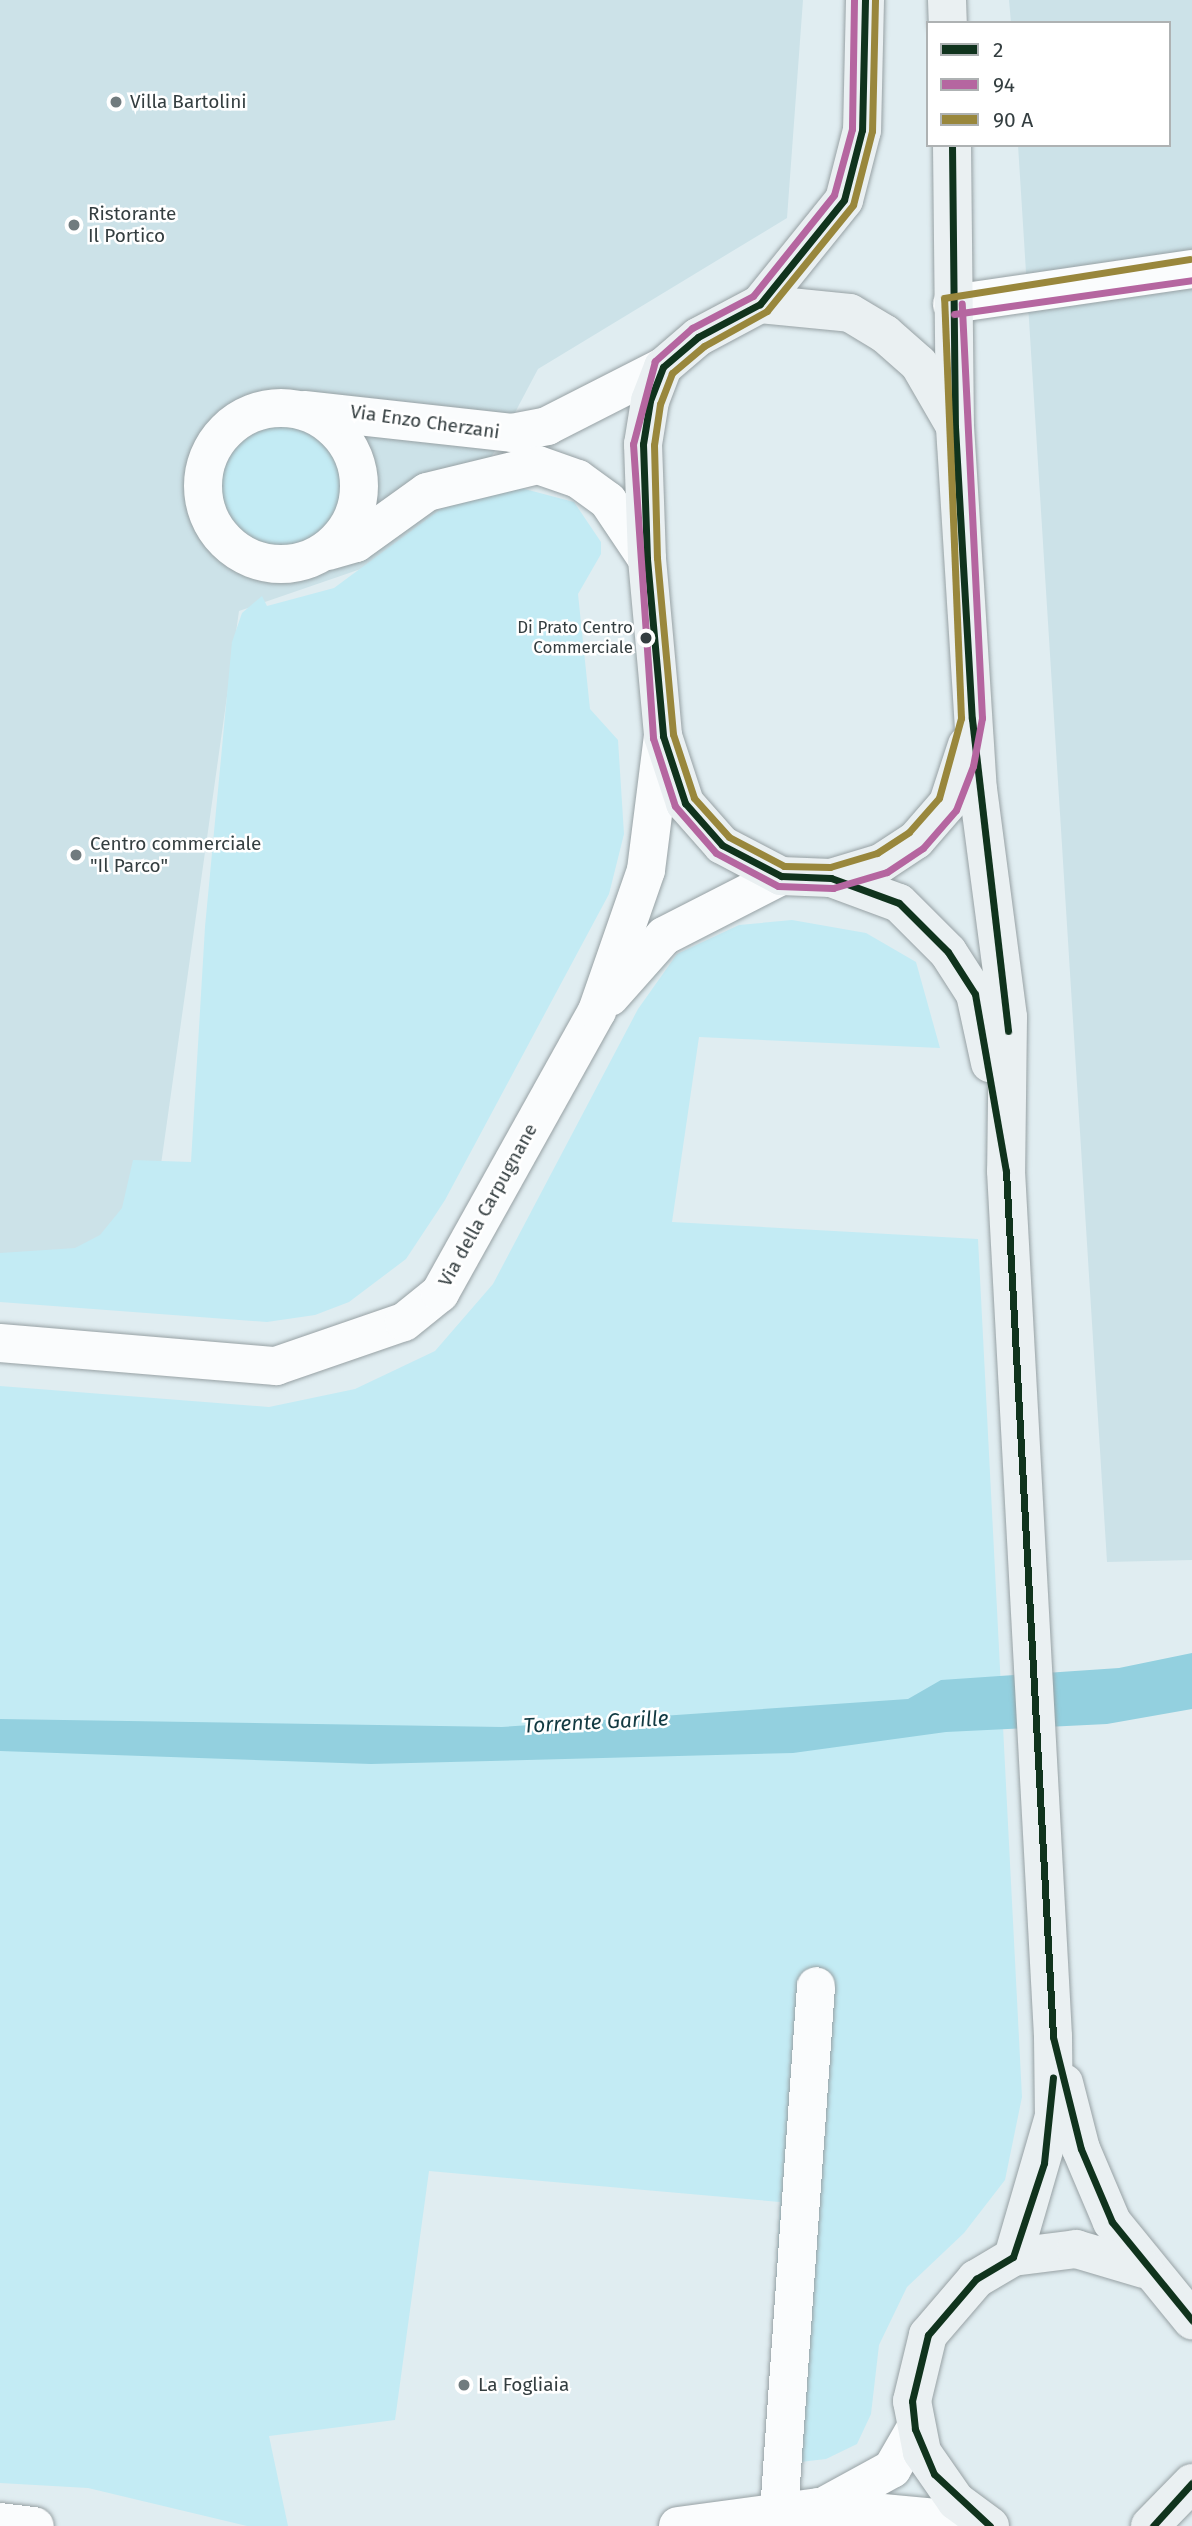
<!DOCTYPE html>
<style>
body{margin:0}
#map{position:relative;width:1192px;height:2526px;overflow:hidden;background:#e0edf1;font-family:"Fira Sans",sans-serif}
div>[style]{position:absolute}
.built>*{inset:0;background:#cce2e8}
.green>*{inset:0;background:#c3ebf4}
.round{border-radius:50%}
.water>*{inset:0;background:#93d0df}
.roads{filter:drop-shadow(0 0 2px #97a1a4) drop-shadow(0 0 2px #97a1a4)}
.minor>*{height:38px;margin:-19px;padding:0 19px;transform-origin:19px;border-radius:19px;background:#fafcfd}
.minor>.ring{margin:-19px;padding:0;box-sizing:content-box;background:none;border:38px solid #fafcfd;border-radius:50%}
.tertiary>*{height:38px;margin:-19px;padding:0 19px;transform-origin:19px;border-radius:19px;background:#fafcfd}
.secondary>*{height:38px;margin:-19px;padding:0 19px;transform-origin:19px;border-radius:19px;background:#eaf0f2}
.bus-1>*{height:7px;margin:-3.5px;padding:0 3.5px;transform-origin:3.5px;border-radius:3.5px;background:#10331d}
.bus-2>*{height:7px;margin:-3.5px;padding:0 3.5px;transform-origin:3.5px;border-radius:3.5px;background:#b566a0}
.bus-3>*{height:7px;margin:-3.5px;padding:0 3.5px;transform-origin:3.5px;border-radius:3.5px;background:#99873c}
.dots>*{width:19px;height:19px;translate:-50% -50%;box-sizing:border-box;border:4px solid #fff;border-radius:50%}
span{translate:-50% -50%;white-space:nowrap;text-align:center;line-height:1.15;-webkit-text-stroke:5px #fff;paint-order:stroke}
.bus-label{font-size:17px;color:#343e40}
.right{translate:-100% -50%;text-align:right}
.poi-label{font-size:19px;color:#343e40}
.left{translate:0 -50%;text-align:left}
.street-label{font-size:19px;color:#343e40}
.water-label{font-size:21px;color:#123a42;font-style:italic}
.legend{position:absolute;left:926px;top:21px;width:245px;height:126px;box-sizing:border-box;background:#fff;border:2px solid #aeb2b3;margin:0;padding:9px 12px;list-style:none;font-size:21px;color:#343e40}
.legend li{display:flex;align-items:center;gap:14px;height:35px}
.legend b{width:35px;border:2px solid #aeb2b3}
</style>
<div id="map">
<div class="built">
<i style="clip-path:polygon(0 0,803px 0,787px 218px,538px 369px,448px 539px,239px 611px,145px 1278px,0 1269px)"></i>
<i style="clip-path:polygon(1009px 0,1192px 0,1192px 1560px,1107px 1562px,1018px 145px,1169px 145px,1169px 23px,1011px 23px)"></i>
</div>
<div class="green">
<i class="round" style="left:221px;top:424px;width:122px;height:122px"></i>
<i style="clip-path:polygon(517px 487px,574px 502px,601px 542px,601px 554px,578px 594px,590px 709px,618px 740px,624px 834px,609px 894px,445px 1200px,406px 1259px,349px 1302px,315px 1315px,267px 1322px,0 1302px,0 1253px,75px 1248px,100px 1235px,122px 1208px,133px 1160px,191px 1162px,205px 927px,232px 642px,242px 613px,262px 596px,267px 606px,334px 588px,441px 509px)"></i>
<i style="clip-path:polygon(792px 920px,866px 933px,916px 962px,940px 1048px,699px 1037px,672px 1222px,978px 1239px,1022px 2097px,1005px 2180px,964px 2233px,907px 2287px,879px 2345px,871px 2414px,857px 2444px,826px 2459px,766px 2466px,780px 2202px,429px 2171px,395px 2420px,269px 2436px,288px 2526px,247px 2526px,88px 2488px,0 2483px,0 1386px,269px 1407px,355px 1389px,435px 1351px,493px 1284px,638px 1009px,677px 954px,739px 925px)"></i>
</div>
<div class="water">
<i style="clip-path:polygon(1192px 1653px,1192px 1709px,1107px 1724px,946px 1732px,793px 1753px,371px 1764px,0 1751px,0 1719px,502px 1727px,908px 1699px,941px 1680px,1119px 1668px)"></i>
</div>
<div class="roads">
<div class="minor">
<i class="ring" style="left:203px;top:408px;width:118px;height:118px"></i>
<i style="left:304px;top:410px;width:209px;rotate:6.3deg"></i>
<i style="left:512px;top:433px;width:36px;rotate:-11deg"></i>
<i style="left:547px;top:426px;width:130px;rotate:-27deg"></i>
<i style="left:328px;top:551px;width:29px;rotate:-16deg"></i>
<i style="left:356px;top:543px;width:87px;rotate:-35.7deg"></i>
<i style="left:427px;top:492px;width:114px;rotate:-13.7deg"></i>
<i style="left:538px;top:465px;width:42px;rotate:19.3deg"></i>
<i style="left:578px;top:479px;width:37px;rotate:36deg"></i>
<i style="left:608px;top:501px;width:70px;rotate:56.1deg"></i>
<i style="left:610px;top:997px;width:81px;rotate:-48.5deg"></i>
<i style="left:664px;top:936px;width:131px;rotate:-27.1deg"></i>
<i style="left:0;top:1343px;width:277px;rotate:4.8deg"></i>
<i style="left:276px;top:1366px;width:135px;rotate:-19deg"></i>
<i style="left:404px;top:1322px;width:46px;rotate:-38.9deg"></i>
<i style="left:440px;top:1293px;width:323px;rotate:-60.9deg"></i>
<i style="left:597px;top:1011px;width:149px;rotate:-70.8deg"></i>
<i style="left:646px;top:870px;width:135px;rotate:-82.8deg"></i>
<i style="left:778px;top:2526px;width:541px;rotate:-85.97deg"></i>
</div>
<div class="tertiary">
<i style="left:952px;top:304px;width:243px;rotate:-8.3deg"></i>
<i style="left:828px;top:2504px;width:73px;rotate:-28.7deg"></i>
<i style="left:892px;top:2469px;width:46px;rotate:-60.1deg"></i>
<i style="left:0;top:2522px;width:35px;rotate:7deg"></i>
<i style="left:678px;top:2526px;width:142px;rotate:-7.7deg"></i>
<i style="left:819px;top:2507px;width:163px;rotate:5.3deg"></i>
</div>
<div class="secondary">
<i style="left:865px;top:0;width:130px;rotate:91.3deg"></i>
<i style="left:862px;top:130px;width:72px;rotate:104.4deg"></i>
<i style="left:844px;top:200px;width:134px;rotate:128.9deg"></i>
<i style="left:760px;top:304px;width:70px;rotate:152deg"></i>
<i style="left:698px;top:337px;width:46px;rotate:139.4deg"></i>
<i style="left:663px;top:367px;width:36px;rotate:111deg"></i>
<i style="left:650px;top:401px;width:44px;rotate:99.2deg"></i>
<i style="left:643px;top:444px;width:115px;rotate:88deg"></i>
<i style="left:647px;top:559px;width:178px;rotate:84.8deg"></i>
<i style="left:663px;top:736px;width:71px;rotate:71.8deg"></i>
<i style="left:685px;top:803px;width:56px;rotate:48.6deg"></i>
<i style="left:722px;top:845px;width:67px;rotate:27.7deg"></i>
<i style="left:781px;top:876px;width:50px;rotate:2.3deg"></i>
<i style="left:831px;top:878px;width:72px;rotate:20.2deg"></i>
<i style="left:899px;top:903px;width:69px;rotate:45deg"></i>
<i style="left:948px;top:952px;width:50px;rotate:57.3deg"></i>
<i style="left:975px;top:994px;width:71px;rotate:77.7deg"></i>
<i style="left:947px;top:0;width:23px;rotate:88deg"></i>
<i style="left:952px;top:145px;width:282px;rotate:89.4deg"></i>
<i style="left:955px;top:427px;width:363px;rotate:86.4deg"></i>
<i style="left:978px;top:789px;width:230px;rotate:82.5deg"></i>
<i style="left:1008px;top:1017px;width:154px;rotate:90.7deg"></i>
<i style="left:1006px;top:1171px;width:867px;rotate:86.89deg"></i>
<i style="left:1053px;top:2037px;width:79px;rotate:89.3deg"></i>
<i style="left:1054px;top:2116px;width:147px;rotate:106.2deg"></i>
<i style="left:760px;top:304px;width:90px;rotate:5.7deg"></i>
<i style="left:850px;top:313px;width:41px;rotate:31deg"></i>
<i style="left:885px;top:334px;width:45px;rotate:41.4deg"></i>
<i style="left:919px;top:364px;width:66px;rotate:59.9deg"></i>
<i style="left:831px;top:878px;width:52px;rotate:-16.7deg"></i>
<i style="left:881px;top:863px;width:42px;rotate:-33.3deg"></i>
<i style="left:916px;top:840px;width:49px;rotate:-49.1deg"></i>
<i style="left:948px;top:803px;width:61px;rotate:-71.9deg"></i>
<i style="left:1064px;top:2083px;width:68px;rotate:75.6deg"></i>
<i style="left:1081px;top:2149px;width:79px;rotate:67deg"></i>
<i style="left:1112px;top:2222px;width:127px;rotate:50.8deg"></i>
<i style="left:990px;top:2526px;width:42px;rotate:-143.7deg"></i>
<i style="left:956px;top:2501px;width:60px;rotate:-124.8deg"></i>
<i style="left:922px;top:2452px;width:52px;rotate:-101.1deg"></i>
<i style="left:912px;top:2401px;width:68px;rotate:-76.4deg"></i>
<i style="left:928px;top:2335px;width:74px;rotate:-49.4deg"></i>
<i style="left:976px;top:2279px;width:43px;rotate:-30.7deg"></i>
<i style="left:1013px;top:2257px;width:64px;rotate:-7.2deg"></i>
<i style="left:1076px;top:2249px;width:71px;rotate:16.4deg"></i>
<i style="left:1150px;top:2526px;width:60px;rotate:-45.7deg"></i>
</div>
</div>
<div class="bus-1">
<i style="left:865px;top:0;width:130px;rotate:91.3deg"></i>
<i style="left:862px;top:130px;width:72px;rotate:104.4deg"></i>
<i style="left:844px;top:200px;width:134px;rotate:128.9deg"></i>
<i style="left:760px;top:304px;width:70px;rotate:152deg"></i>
<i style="left:698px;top:337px;width:46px;rotate:139.4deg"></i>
<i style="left:663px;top:367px;width:36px;rotate:111deg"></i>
<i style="left:650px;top:401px;width:44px;rotate:99.2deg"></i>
<i style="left:643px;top:444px;width:115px;rotate:88deg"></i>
<i style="left:647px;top:559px;width:178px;rotate:84.8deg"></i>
<i style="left:663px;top:736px;width:71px;rotate:71.8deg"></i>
<i style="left:685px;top:803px;width:56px;rotate:48.6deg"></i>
<i style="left:722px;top:845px;width:67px;rotate:27.7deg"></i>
<i style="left:781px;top:876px;width:50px;rotate:2.3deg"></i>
<i style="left:831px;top:878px;width:72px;rotate:20.2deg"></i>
<i style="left:899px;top:903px;width:69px;rotate:45deg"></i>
<i style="left:948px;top:952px;width:50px;rotate:57.3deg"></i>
<i style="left:975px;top:994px;width:180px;rotate:80.1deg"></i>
<i style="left:1006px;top:1171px;width:867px;rotate:86.89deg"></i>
<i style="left:1053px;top:2037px;width:115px;rotate:76deg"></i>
<i style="left:1081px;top:2149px;width:79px;rotate:67deg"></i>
<i style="left:1112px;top:2222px;width:127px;rotate:50.8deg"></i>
<i style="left:952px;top:145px;width:282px;rotate:89.4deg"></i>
<i style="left:955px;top:427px;width:292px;rotate:86.7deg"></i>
<i style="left:972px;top:719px;width:314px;rotate:83.4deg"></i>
<i style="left:990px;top:2526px;width:76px;rotate:-137.1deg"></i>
<i style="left:934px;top:2474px;width:49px;rotate:-112.9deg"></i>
<i style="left:915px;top:2429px;width:28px;rotate:-96deg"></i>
<i style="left:912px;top:2401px;width:68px;rotate:-76.4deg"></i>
<i style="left:928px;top:2335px;width:74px;rotate:-49.4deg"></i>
<i style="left:976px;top:2279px;width:43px;rotate:-30.7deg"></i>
<i style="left:1013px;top:2257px;width:99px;rotate:-71.7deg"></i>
<i style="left:1044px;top:2163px;width:86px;rotate:-84deg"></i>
<i style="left:1153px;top:2526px;width:58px;rotate:-47.8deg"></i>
</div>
<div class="bus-2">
<i style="left:854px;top:0;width:129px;rotate:90.9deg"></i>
<i style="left:852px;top:129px;width:68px;rotate:105.3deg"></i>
<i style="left:834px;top:195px;width:129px;rotate:128.7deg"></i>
<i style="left:753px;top:296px;width:69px;rotate:152.3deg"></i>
<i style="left:692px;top:328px;width:50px;rotate:138.3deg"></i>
<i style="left:655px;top:361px;width:86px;rotate:104.8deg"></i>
<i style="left:633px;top:444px;width:295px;rotate:86.1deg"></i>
<i style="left:653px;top:738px;width:71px;rotate:72.1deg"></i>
<i style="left:675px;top:806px;width:62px;rotate:48.9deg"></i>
<i style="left:716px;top:853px;width:70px;rotate:28deg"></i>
<i style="left:778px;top:886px;width:55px;rotate:2.1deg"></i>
<i style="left:833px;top:888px;width:56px;rotate:-16.5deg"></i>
<i style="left:887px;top:872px;width:43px;rotate:-33.7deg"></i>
<i style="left:923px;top:848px;width:50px;rotate:-49deg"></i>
<i style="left:956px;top:810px;width:47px;rotate:-68.9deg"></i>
<i style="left:973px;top:766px;width:49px;rotate:-79.4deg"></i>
<i style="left:982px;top:718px;width:415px;rotate:-92.8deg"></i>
<i style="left:954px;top:314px;width:240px;rotate:-8.1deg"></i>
</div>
<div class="bus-3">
<i style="left:875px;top:0;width:131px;rotate:91.3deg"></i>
<i style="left:872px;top:131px;width:76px;rotate:104.4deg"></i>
<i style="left:853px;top:205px;width:136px;rotate:129.1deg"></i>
<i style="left:767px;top:311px;width:72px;rotate:150.9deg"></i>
<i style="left:704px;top:346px;width:42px;rotate:139.8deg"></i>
<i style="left:672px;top:373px;width:33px;rotate:111deg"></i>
<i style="left:660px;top:404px;width:41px;rotate:98.3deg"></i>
<i style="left:654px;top:445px;width:113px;rotate:88.5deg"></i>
<i style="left:657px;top:558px;width:177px;rotate:84.8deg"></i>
<i style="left:673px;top:734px;width:67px;rotate:71.8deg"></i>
<i style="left:694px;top:798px;width:52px;rotate:48.1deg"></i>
<i style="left:729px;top:837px;width:62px;rotate:27.8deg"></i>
<i style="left:784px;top:866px;width:46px;rotate:1.2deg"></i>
<i style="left:830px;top:867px;width:49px;rotate:-16.6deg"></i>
<i style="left:877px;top:853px;width:38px;rotate:-33deg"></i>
<i style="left:909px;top:832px;width:45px;rotate:-48.6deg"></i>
<i style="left:939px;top:798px;width:83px;rotate:-74.6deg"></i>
<i style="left:961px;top:718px;width:420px;rotate:-92.3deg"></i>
<i style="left:944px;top:298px;width:249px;rotate:-9deg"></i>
</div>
<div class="dots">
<i style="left:116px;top:102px;background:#707b7e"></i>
<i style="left:74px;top:225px;background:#707b7e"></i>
<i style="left:646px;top:638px;background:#343e40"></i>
<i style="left:76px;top:855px;background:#707b7e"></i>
<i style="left:464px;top:2385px;background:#707b7e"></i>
</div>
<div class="bus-label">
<span class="right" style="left:633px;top:638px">Di Prato Centro<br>Commerciale</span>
</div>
<div class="poi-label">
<span class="left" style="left:130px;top:102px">Villa Bartolini</span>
<span class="left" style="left:88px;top:225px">Ristorante<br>Il Portico</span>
<span class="left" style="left:90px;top:855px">Centro commerciale<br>"Il Parco"</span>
<span class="left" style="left:478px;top:2385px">La Fogliaia</span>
</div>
<div class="street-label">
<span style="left:425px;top:422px;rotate:8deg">Via Enzo Cherzani</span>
<span style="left:488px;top:1205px;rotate:-61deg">Via della Carpugnane</span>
</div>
<div class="water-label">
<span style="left:596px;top:1722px;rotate:-3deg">Torrente Garille</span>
</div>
<ul class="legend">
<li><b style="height:9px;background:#10331d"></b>2</li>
<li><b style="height:9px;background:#b566a0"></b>94</li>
<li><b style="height:9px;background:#99873c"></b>90 A</li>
</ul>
</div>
